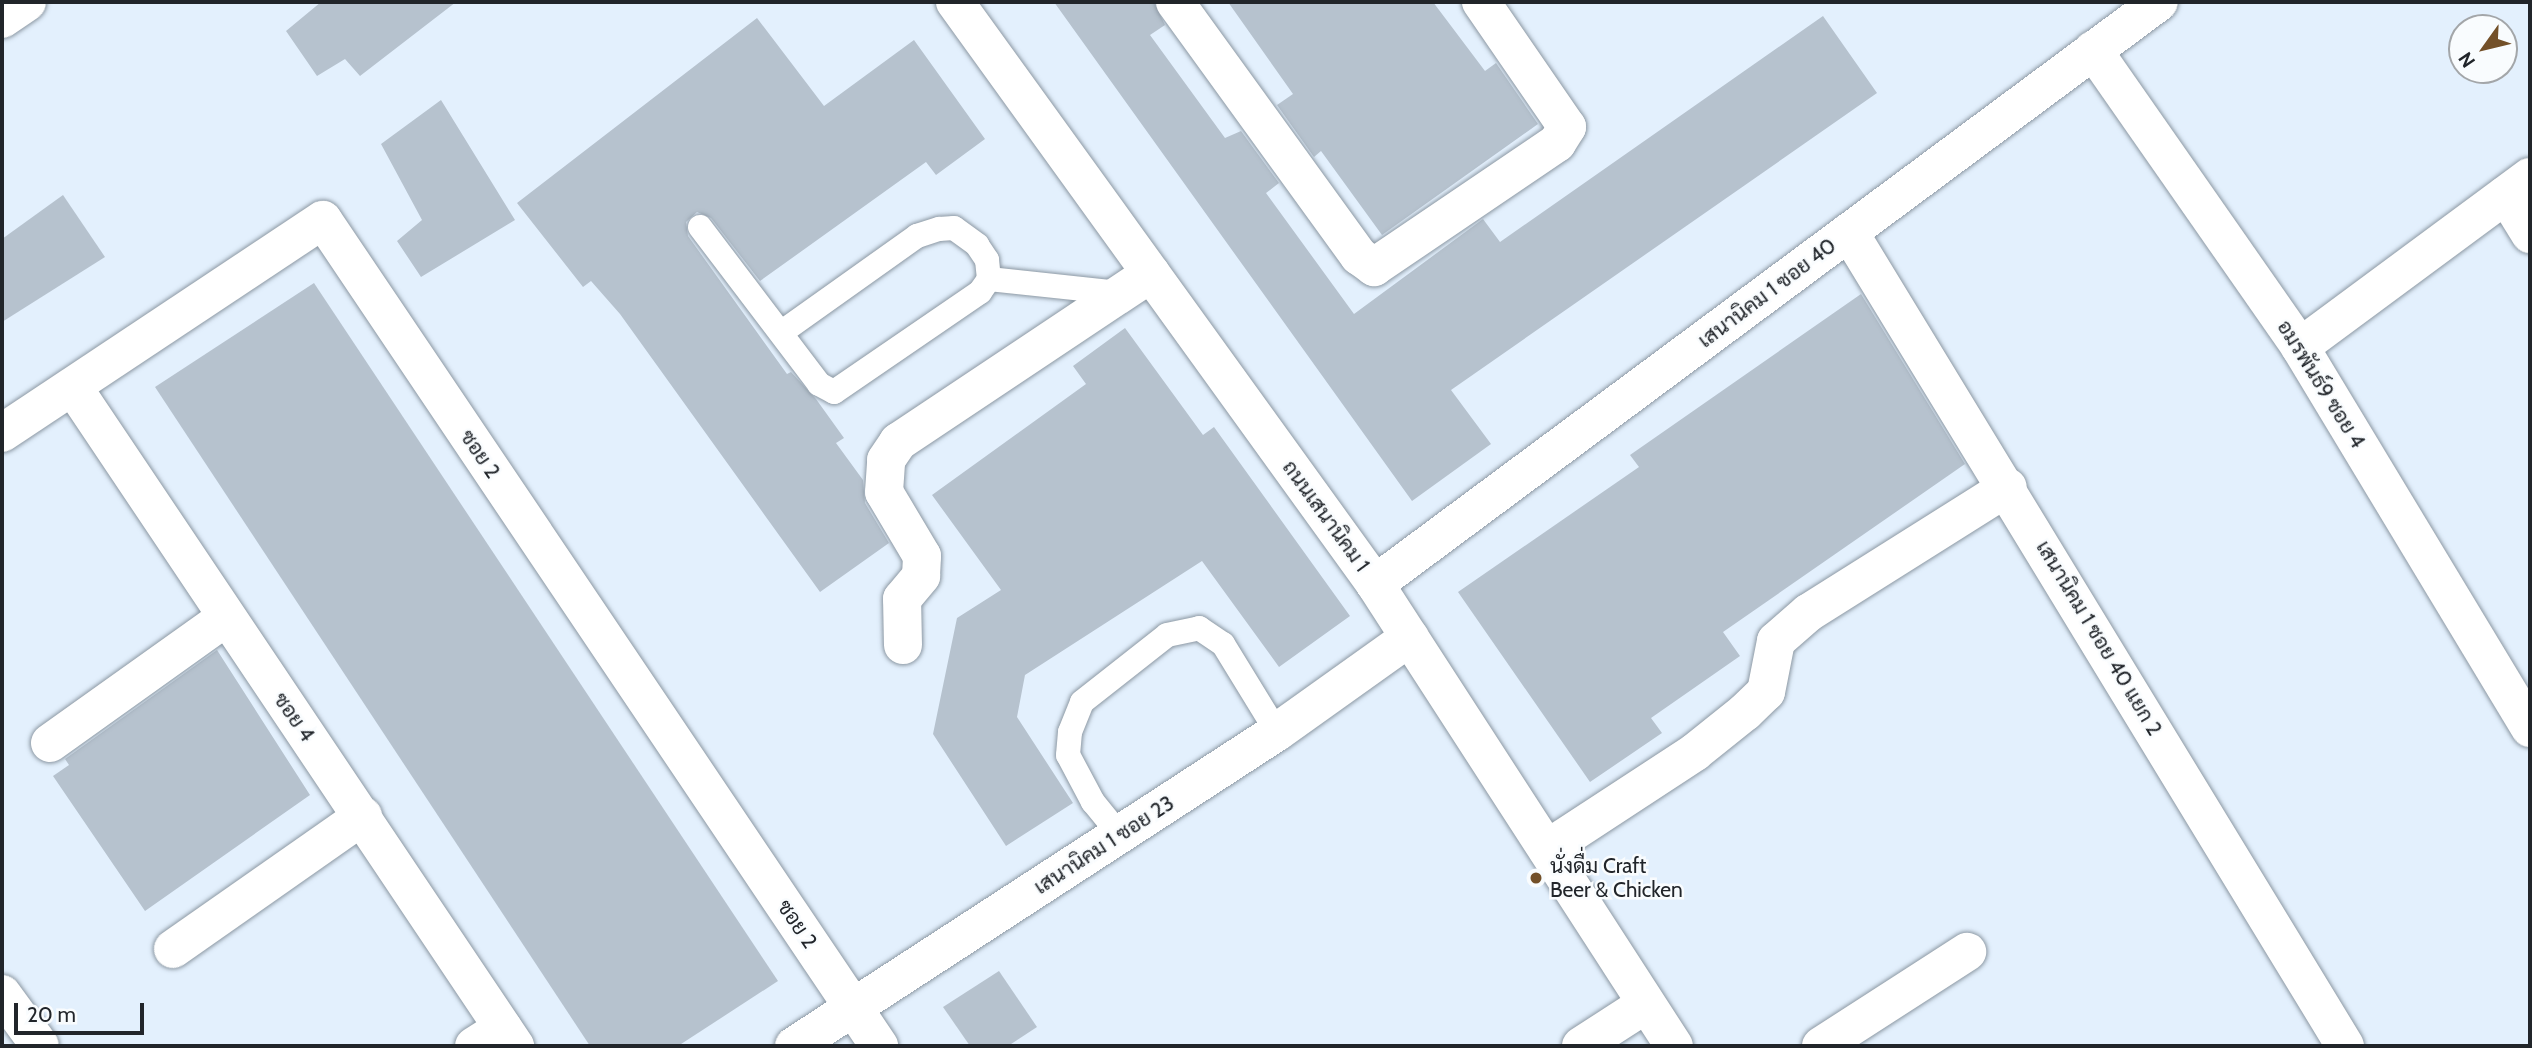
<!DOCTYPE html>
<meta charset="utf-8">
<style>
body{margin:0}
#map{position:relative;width:2532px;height:1048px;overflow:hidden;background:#e3f0fd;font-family:Cabin,Sarabun,sans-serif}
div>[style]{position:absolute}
.building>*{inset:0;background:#b6c2ce}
.roads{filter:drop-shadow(0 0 2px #8c98a3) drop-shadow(0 0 2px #8c98a3)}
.lane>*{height:24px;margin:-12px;padding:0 12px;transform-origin:12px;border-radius:12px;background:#fff}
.street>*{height:38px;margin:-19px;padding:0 19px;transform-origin:19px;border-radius:19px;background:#fff}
.secondary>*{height:38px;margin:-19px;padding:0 19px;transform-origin:19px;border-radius:19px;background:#fff}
.dots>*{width:19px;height:19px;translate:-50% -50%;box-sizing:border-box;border:4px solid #f9fcfe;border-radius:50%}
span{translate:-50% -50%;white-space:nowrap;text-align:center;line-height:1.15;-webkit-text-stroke:5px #f9fcfe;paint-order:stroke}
.street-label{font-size:21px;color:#21252a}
.poi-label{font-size:21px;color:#21252a}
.left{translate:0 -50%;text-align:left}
.frame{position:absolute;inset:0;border:4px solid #21252a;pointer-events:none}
.north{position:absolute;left:2448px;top:14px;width:70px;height:70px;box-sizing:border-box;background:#f9fcfe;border:2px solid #a3a6a9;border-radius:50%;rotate:236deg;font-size:19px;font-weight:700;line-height:28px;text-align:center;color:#21252a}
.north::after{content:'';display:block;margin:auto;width:24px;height:32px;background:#735029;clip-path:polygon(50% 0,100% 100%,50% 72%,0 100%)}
.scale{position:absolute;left:14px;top:1003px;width:130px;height:32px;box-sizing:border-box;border:4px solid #21252a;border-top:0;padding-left:9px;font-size:21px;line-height:24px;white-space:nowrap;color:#21252a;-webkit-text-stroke:5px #f9fcfe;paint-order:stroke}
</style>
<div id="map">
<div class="building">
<i style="clip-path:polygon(321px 2px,456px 2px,360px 76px,345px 59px,317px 76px,286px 31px)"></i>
<i style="clip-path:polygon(1054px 2px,1154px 2px,1165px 25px,1150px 35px,1225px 138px,1241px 131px,1279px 183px,1266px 193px,1354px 314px,1483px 219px,1500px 242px,1823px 16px,1877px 93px,1451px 390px,1491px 444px,1412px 501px)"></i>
<i style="clip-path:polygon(1228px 2px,1433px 2px,1485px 71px,1496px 63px,1538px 124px,1382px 235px,1321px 151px,1314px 157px,1277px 105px,1293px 94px)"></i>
<i style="clip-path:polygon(757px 18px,824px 106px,914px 40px,985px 139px,936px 175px,926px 162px,760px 281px,711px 218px,697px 212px,686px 222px,688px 236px,787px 374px,791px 372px,816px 399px,844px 438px,836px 443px,863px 480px,865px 503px,889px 543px,820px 592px,620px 314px,591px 281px,583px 287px,517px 203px)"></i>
<i style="clip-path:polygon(441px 100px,515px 220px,421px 277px,397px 241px,422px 220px,381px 144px)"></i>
<i style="clip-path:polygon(63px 195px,105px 257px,2px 322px,2px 239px)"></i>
<i style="clip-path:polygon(314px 283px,778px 981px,678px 1046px,590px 1046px,155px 387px)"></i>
<i style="clip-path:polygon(1861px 294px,1965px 464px,1723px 632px,1740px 656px,1651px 718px,1662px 733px,1590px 782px,1458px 592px,1639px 467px,1630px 455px)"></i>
<i style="clip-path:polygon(1125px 328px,1203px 435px,1214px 427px,1350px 616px,1279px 667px,1202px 561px,1025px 675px,1017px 717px,1073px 803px,1006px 846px,933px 734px,957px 618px,1001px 590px,932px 495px,1086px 384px,1073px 366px)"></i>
<i style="clip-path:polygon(217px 650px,310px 795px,145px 911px,53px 776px,69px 765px,65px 759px)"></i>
<i style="clip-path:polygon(999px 971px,1037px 1027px,1008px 1046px,970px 1046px,943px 1007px)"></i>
</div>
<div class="roads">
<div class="lane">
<i style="left:700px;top:227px;width:197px;rotate:52.8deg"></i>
<i style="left:819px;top:384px;width:17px;rotate:28deg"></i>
<i style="left:834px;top:392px;width:177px;rotate:-34.4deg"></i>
<i style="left:980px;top:292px;width:16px;rotate:-55deg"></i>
<i style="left:989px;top:279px;width:133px;rotate:6.1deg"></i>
<i style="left:782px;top:332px;width:166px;rotate:-35.4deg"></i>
<i style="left:917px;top:236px;width:23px;rotate:-18deg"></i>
<i style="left:939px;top:229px;width:15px;rotate:-4deg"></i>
<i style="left:954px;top:228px;width:29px;rotate:36deg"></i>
<i style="left:977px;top:245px;width:18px;rotate:56deg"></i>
<i style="left:987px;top:260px;width:19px;rotate:84deg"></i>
<i style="left:1120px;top:835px;width:43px;rotate:-129.3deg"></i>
<i style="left:1093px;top:802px;width:53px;rotate:-118deg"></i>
<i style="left:1068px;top:755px;width:23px;rotate:-85deg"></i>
<i style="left:1070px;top:732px;width:32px;rotate:-68deg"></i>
<i style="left:1082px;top:702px;width:108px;rotate:-38.2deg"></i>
<i style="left:1167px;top:635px;width:33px;rotate:-12deg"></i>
<i style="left:1199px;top:628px;width:29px;rotate:34deg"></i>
<i style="left:1223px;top:644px;width:103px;rotate:58.5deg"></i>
</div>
<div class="street">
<i style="left:1175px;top:2px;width:314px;rotate:54.1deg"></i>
<i style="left:1359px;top:256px;width:19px;rotate:36deg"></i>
<i style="left:1374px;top:267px;width:221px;rotate:-34.1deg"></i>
<i style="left:1557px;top:143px;width:19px;rotate:-58deg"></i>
<i style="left:1567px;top:127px;width:152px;rotate:-124.5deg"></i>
<i style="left:2px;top:19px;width:30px;rotate:-34deg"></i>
<i style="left:2093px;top:50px;width:362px;rotate:55.1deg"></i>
<i style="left:2300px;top:347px;width:445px;rotate:58.9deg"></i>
<i style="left:2506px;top:195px;width:46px;rotate:58.4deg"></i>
<i style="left:1849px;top:232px;width:953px;rotate:58.64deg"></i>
<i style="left:2300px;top:347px;width:286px;rotate:-36.5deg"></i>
<i style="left:73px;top:387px;width:794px;rotate:56.15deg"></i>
<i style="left:2px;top:433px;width:385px;rotate:-33.6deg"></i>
<i style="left:323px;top:220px;width:996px;rotate:56.05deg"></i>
<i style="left:1375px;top:584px;width:976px;rotate:-36.59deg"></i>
<i style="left:903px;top:645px;width:46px;rotate:-91.2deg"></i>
<i style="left:902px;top:599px;width:30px;rotate:-50deg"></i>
<i style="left:921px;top:576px;width:20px;rotate:-87deg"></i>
<i style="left:922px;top:556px;width:74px;rotate:-120.7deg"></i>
<i style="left:884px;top:492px;width:32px;rotate:-86deg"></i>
<i style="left:886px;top:460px;width:22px;rotate:-56deg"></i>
<i style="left:898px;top:442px;width:304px;rotate:-33.7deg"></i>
<i style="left:50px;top:743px;width:215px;rotate:-35.5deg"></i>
<i style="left:1547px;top:849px;width:177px;rotate:-33.2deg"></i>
<i style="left:1695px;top:752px;width:64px;rotate:-38.7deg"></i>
<i style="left:1745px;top:712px;width:29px;rotate:-44deg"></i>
<i style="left:1766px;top:692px;width:52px;rotate:-78.9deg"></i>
<i style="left:1776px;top:641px;width:43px;rotate:-41.2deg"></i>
<i style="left:1808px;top:613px;width:236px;rotate:-32.2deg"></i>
<i style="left:173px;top:949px;width:232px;rotate:-35deg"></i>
<i style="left:2px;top:994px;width:64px;rotate:53.8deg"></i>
<i style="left:474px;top:1046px;width:34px;rotate:-32deg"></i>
<i style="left:794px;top:1046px;width:576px;rotate:-33.03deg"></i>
<i style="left:1277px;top:732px;width:163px;rotate:-35.5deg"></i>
<i style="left:1581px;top:1046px;width:77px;rotate:-32.9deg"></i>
<i style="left:1821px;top:1046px;width:174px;rotate:-32.8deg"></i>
</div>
<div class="secondary">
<i style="left:955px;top:2px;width:718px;rotate:54.18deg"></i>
<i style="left:1375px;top:584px;width:550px;rotate:57.09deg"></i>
</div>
</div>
<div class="dots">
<i style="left:1536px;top:878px;background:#735029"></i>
</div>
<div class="street-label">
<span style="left:1767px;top:293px;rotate:-37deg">เสนานิคม 1 ซอย 40</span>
<span style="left:2321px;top:384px;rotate:58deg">อมรพันธ์9 ซอย 4</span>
<span style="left:480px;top:454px;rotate:56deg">ซอย 2</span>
<span style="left:1326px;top:516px;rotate:54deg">ถนนเสนานิคม 1</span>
<span style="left:2099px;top:638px;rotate:59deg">เสนานิคม 1 ซอย 40 แยก 2</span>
<span style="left:294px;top:717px;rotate:55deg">ซอย 4</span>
<span style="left:1104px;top:845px;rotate:-33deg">เสนานิคม 1 ซอย 23</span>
<span style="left:797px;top:924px;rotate:56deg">ซอย 2</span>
</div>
<div class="poi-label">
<span class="left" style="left:1550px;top:878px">นั่งดื่ม Craft<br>Beer &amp; Chicken</span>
</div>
<div class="frame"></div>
<div class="north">N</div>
<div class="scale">20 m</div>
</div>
